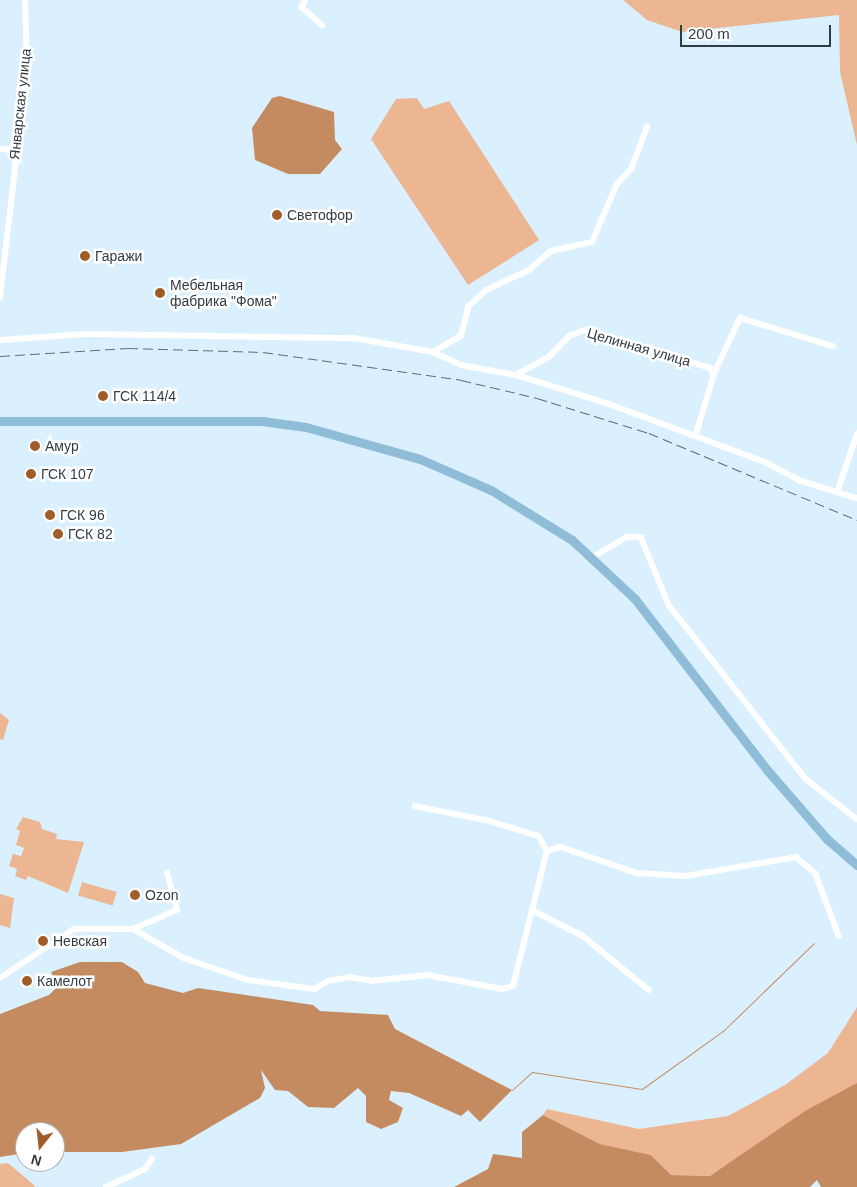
<!DOCTYPE html>
<meta charset="utf-8">
<style>
body{margin:0}
#map{position:relative;width:857px;height:1187px;overflow:hidden;background:#dbf0fe;font-family:Helvetica,sans-serif}
div>[style]{position:absolute}
.green>*{inset:0;background:#ebb691;transform-origin:0 0}
.water>*{inset:0;background:#c58b60}
.stream>*{height:1px;margin:-0.5px;padding:0 0.5px;transform-origin:0.5px;border-radius:0.5px;background:#c58b60}
.minor>*{height:5.5px;margin:-2.75px;padding:0 2.75px;transform-origin:2.75px;border-radius:2.75px;background:#fff}
.primary>*{height:9px;margin:-4.5px;padding:0 4.5px;transform-origin:4.5px;border-radius:4.5px;background:#8fbcd6}
.rail>*{height:1px;margin-top:-0.5px;transform-origin:0;background:repeating-linear-gradient(90deg,#5f6c74 0 10px,transparent 0 15px)}
.dots>*{width:14px;height:14px;translate:-50% -50%;box-sizing:border-box;border:2px solid #fff;border-radius:50%}
span{translate:-50% -50%;white-space:nowrap;text-align:center;line-height:1.15;-webkit-text-stroke:5px #fff;paint-order:stroke}
.street-label{font-size:14px;color:#313b42}
.poi-label{font-size:14px;color:#313b42}
.left{translate:0 -50%;text-align:left}
.north{position:absolute;left:15px;top:1122px;width:50px;height:50px;box-sizing:border-box;background:#fff;border:1px solid #adb1b3;border-radius:50%;rotate:196deg;font-size:14px;font-weight:700;line-height:20px;text-align:center;color:#313b42}
.north::after{content:'';display:block;margin:auto;width:18px;height:22px;background:#9f5e29;clip-path:polygon(50% 0,100% 100%,50% 72%,0 100%)}
.scale{position:absolute;left:680px;top:25px;width:151px;height:22px;box-sizing:border-box;border:2px solid #313b42;border-top:0;padding-left:6px;font-size:15px;line-height:18px;white-space:nowrap;color:#313b42;-webkit-text-stroke:4px #fff;paint-order:stroke}
</style>
<div id="map">
<div class="green">
<i style="clip-path:polygon(623px 0,857px 0,857px 145px,840px 72px,839px 15px,682px 32px,647px 20px)"></i>
<i style="clip-path:polygon(417px 98px,424px 109px,449px 101px,539px 240px,468px 285px,371px 139px,396px 99px)"></i>
<i style="clip-path:polygon(0 713px,9px 720px,3px 740px,0 739px)"></i>
<i style="clip-path:polygon(23px 817px,40px 822px,42px 829px,57px 834px,56px 839px,84px 842px,68px 893px,28px 876px,26px 880px,15px 876px,17px 869px,9px 866px,13px 854px,21px 856px,24px 848px,16px 845px,20px 831px,16px 829px)"></i>
<i style="left:82px;top:882px;width:36px;height:14px;rotate:16deg"></i>
<i style="clip-path:polygon(0 894px,14px 898px,10px 928px,0 925px)"></i>
<i style="clip-path:polygon(857px 1007px,857px 1083px,710px 1176px,671px 1175px,651px 1155px,600px 1144px,543px 1115px,547px 1109px,639px 1129px,728px 1116px,785px 1085px,828px 1053px)"></i>
<i style="clip-path:polygon(8px 1163px,34px 1185px,35px 1187px,0 1187px,0 1164px)"></i>
</div>
<div class="water">
<i style="clip-path:polygon(280px 96px,334px 112px,335px 140px,342px 149px,320px 174px,288px 174px,255px 160px,252px 128px,272px 98px)"></i>
<i style="clip-path:polygon(80px 962px,122px 962px,138px 972px,145px 983px,183px 993px,198px 988px,313px 1005px,320px 1011px,388px 1015px,395px 1029px,512px 1090px,480px 1122px,468px 1110px,461px 1116px,409px 1093px,391px 1091px,389px 1100px,403px 1108px,398px 1122px,381px 1129px,366px 1122px,366px 1096px,358px 1088px,334px 1108px,308px 1107px,288px 1091px,275px 1090px,261px 1070px,265px 1088px,260px 1098px,181px 1144px,122px 1152px,55px 1152px,55px 1132px,25px 1132px,25px 1153px,0 1157px,0 1014px,49px 995px,58px 986px,51px 972px)"></i>
<i style="clip-path:polygon(857px 1083px,857px 1187px,821px 1187px,817px 1180px,810px 1187px,454px 1187px,488px 1169px,493px 1154px,522px 1158px,522px 1132px,543px 1115px,600px 1144px,651px 1155px,671px 1175px,710px 1176px,805px 1111px)"></i>
</div>
<div class="stream">
<i style="left:512px;top:1090px;width:27px;rotate:-42deg"></i>
<i style="left:532px;top:1072px;width:111px;rotate:8.8deg"></i>
<i style="left:642px;top:1089px;width:101px;rotate:-35.7deg"></i>
<i style="left:724px;top:1030px;width:125px;rotate:-44deg"></i>
</div>
<div class="minor">
<i style="left:306px;top:0;width:8px;rotate:120deg"></i>
<i style="left:302px;top:7px;width:27px;rotate:42deg"></i>
<i style="left:0;top:149px;width:15px;rotate:4deg"></i>
<i style="left:0;top:298px;width:234px;rotate:-83.4deg"></i>
<i style="left:27px;top:66px;width:66px;rotate:-91.7deg"></i>
<i style="left:0;top:340px;width:87px;rotate:-3.9deg"></i>
<i style="left:87px;top:334px;width:267px;rotate:0.9deg"></i>
<i style="left:354px;top:338px;width:80px;rotate:10deg"></i>
<i style="left:433px;top:352px;width:32px;rotate:-30deg"></i>
<i style="left:461px;top:336px;width:30px;rotate:-76deg"></i>
<i style="left:468px;top:307px;width:25px;rotate:-43deg"></i>
<i style="left:486px;top:290px;width:47px;rotate:-24.9deg"></i>
<i style="left:529px;top:270px;width:29px;rotate:-41deg"></i>
<i style="left:551px;top:251px;width:42px;rotate:-12.4deg"></i>
<i style="left:592px;top:242px;width:63px;rotate:-66.7deg"></i>
<i style="left:617px;top:184px;width:21px;rotate:-47deg"></i>
<i style="left:631px;top:169px;width:45px;rotate:-69.1deg"></i>
<i style="left:433px;top:352px;width:31px;rotate:25deg"></i>
<i style="left:461px;top:365px;width:56px;rotate:10.3deg"></i>
<i style="left:516px;top:375px;width:97px;rotate:17.3deg"></i>
<i style="left:609px;top:404px;width:166px;rotate:20.4deg"></i>
<i style="left:765px;top:462px;width:41px;rotate:27.8deg"></i>
<i style="left:801px;top:481px;width:59px;rotate:16.9deg"></i>
<i style="left:516px;top:375px;width:39px;rotate:-29deg"></i>
<i style="left:550px;top:356px;width:28px;rotate:-46deg"></i>
<i style="left:569px;top:336px;width:17px;rotate:-21deg"></i>
<i style="left:585px;top:330px;width:131px;rotate:16.9deg"></i>
<i style="left:710px;top:368px;width:7px;rotate:56deg"></i>
<i style="left:696px;top:434px;width:63px;rotate:-73.3deg"></i>
<i style="left:714px;top:374px;width:62px;rotate:-65.1deg"></i>
<i style="left:740px;top:318px;width:97px;rotate:16.8deg"></i>
<i style="left:838px;top:490px;width:59px;rotate:-71.3deg"></i>
<i style="left:591px;top:558px;width:42px;rotate:-30.3deg"></i>
<i style="left:627px;top:537px;width:14px"></i>
<i style="left:641px;top:537px;width:74px;rotate:67.6deg"></i>
<i style="left:669px;top:605px;width:221px;rotate:51.8deg"></i>
<i style="left:806px;top:779px;width:65px;rotate:38.1deg"></i>
<i style="left:415px;top:806px;width:72px;rotate:11.2deg"></i>
<i style="left:486px;top:820px;width:55px;rotate:16.8deg"></i>
<i style="left:539px;top:836px;width:17px;rotate:62deg"></i>
<i style="left:532px;top:910px;width:57px;rotate:27deg"></i>
<i style="left:583px;top:936px;width:85px;rotate:39.3deg"></i>
<i style="left:133px;top:929px;width:59px;rotate:29.6deg"></i>
<i style="left:184px;top:958px;width:68px;rotate:19deg"></i>
<i style="left:248px;top:980px;width:68px;rotate:7.7deg"></i>
<i style="left:315px;top:989px;width:15px;rotate:-32deg"></i>
<i style="left:328px;top:981px;width:22px;rotate:-10deg"></i>
<i style="left:350px;top:977px;width:22px;rotate:10deg"></i>
<i style="left:372px;top:981px;width:56px;rotate:-6.1deg"></i>
<i style="left:428px;top:975px;width:75px;rotate:10.7deg"></i>
<i style="left:502px;top:989px;width:11px;rotate:-15deg"></i>
<i style="left:513px;top:986px;width:139px;rotate:-75.9deg"></i>
<i style="left:547px;top:851px;width:15px;rotate:-16deg"></i>
<i style="left:561px;top:847px;width:80px;rotate:18.9deg"></i>
<i style="left:637px;top:873px;width:49px;rotate:3.5deg"></i>
<i style="left:686px;top:876px;width:112px;rotate:-9.8deg"></i>
<i style="left:796px;top:857px;width:26px;rotate:40deg"></i>
<i style="left:816px;top:874px;width:66px;rotate:69.6deg"></i>
<i style="left:0;top:978px;width:89px;rotate:-33.5deg"></i>
<i style="left:74px;top:929px;width:59px"></i>
<i style="left:133px;top:929px;width:48px;rotate:-23.4deg"></i>
<i style="left:177px;top:910px;width:38px;rotate:-105deg"></i>
<i style="left:106px;top:1187px;width:43px;rotate:-24.8deg"></i>
<i style="left:145px;top:1169px;width:12px;rotate:-55deg"></i>
</div>
<div class="primary">
<i style="left:0;top:421px;width:262px"></i>
<i style="left:262px;top:421px;width:44px;rotate:7.8deg"></i>
<i style="left:306px;top:427px;width:118px;rotate:15.7deg"></i>
<i style="left:420px;top:459px;width:77px;rotate:23.6deg"></i>
<i style="left:491px;top:490px;width:95px;rotate:31.7deg"></i>
<i style="left:572px;top:540px;width:86px;rotate:43.1deg"></i>
<i style="left:635px;top:599px;width:217px;rotate:52.3deg"></i>
<i style="left:768px;top:771px;width:90px;rotate:49.1deg"></i>
<i style="left:827px;top:839px;width:40px;rotate:41deg"></i>
</div>
<div class="rail">
<i style="left:0;top:356px;width:128px;rotate:-3.6deg"></i>
<i style="left:128px;top:348px;width:135px;rotate:1.7deg"></i>
<i style="left:263px;top:352px;width:200px;rotate:8deg"></i>
<i style="left:461px;top:380px;width:78px;rotate:13.3deg"></i>
<i style="left:537px;top:398px;width:117px;rotate:17.4deg"></i>
<i style="left:649px;top:433px;width:225px;rotate:22.7deg"></i>
</div>
<div class="dots">
<i style="left:277px;top:215px;background:#9f5e29"></i>
<i style="left:85px;top:256px;background:#9f5e29"></i>
<i style="left:160px;top:293px;background:#9f5e29"></i>
<i style="left:103px;top:396px;background:#9f5e29"></i>
<i style="left:35px;top:446px;background:#9f5e29"></i>
<i style="left:31px;top:474px;background:#9f5e29"></i>
<i style="left:50px;top:515px;background:#9f5e29"></i>
<i style="left:58px;top:534px;background:#9f5e29"></i>
<i style="left:135px;top:895px;background:#9f5e29"></i>
<i style="left:43px;top:941px;background:#9f5e29"></i>
<i style="left:27px;top:981px;background:#9f5e29"></i>
</div>
<div class="street-label">
<span style="left:20px;top:104px;rotate:-84deg">Январская улица</span>
<span style="left:639px;top:347px;rotate:16deg">Целинная улица</span>
</div>
<div class="poi-label">
<span class="left" style="left:287px;top:215px">Светофор</span>
<span class="left" style="left:95px;top:256px">Гаражи</span>
<span class="left" style="left:170px;top:293px">Мебельная<br>фабрика "Фома"</span>
<span class="left" style="left:113px;top:396px">ГСК 114/4</span>
<span class="left" style="left:45px;top:446px">Амур</span>
<span class="left" style="left:41px;top:474px">ГСК 107</span>
<span class="left" style="left:60px;top:515px">ГСК 96</span>
<span class="left" style="left:68px;top:534px">ГСК 82</span>
<span class="left" style="left:145px;top:895px">Ozon</span>
<span class="left" style="left:53px;top:941px">Невская</span>
<span class="left" style="left:37px;top:981px">Камелот</span>
</div>
<div class="north">N</div>
<div class="scale">200 m</div>
</div>
